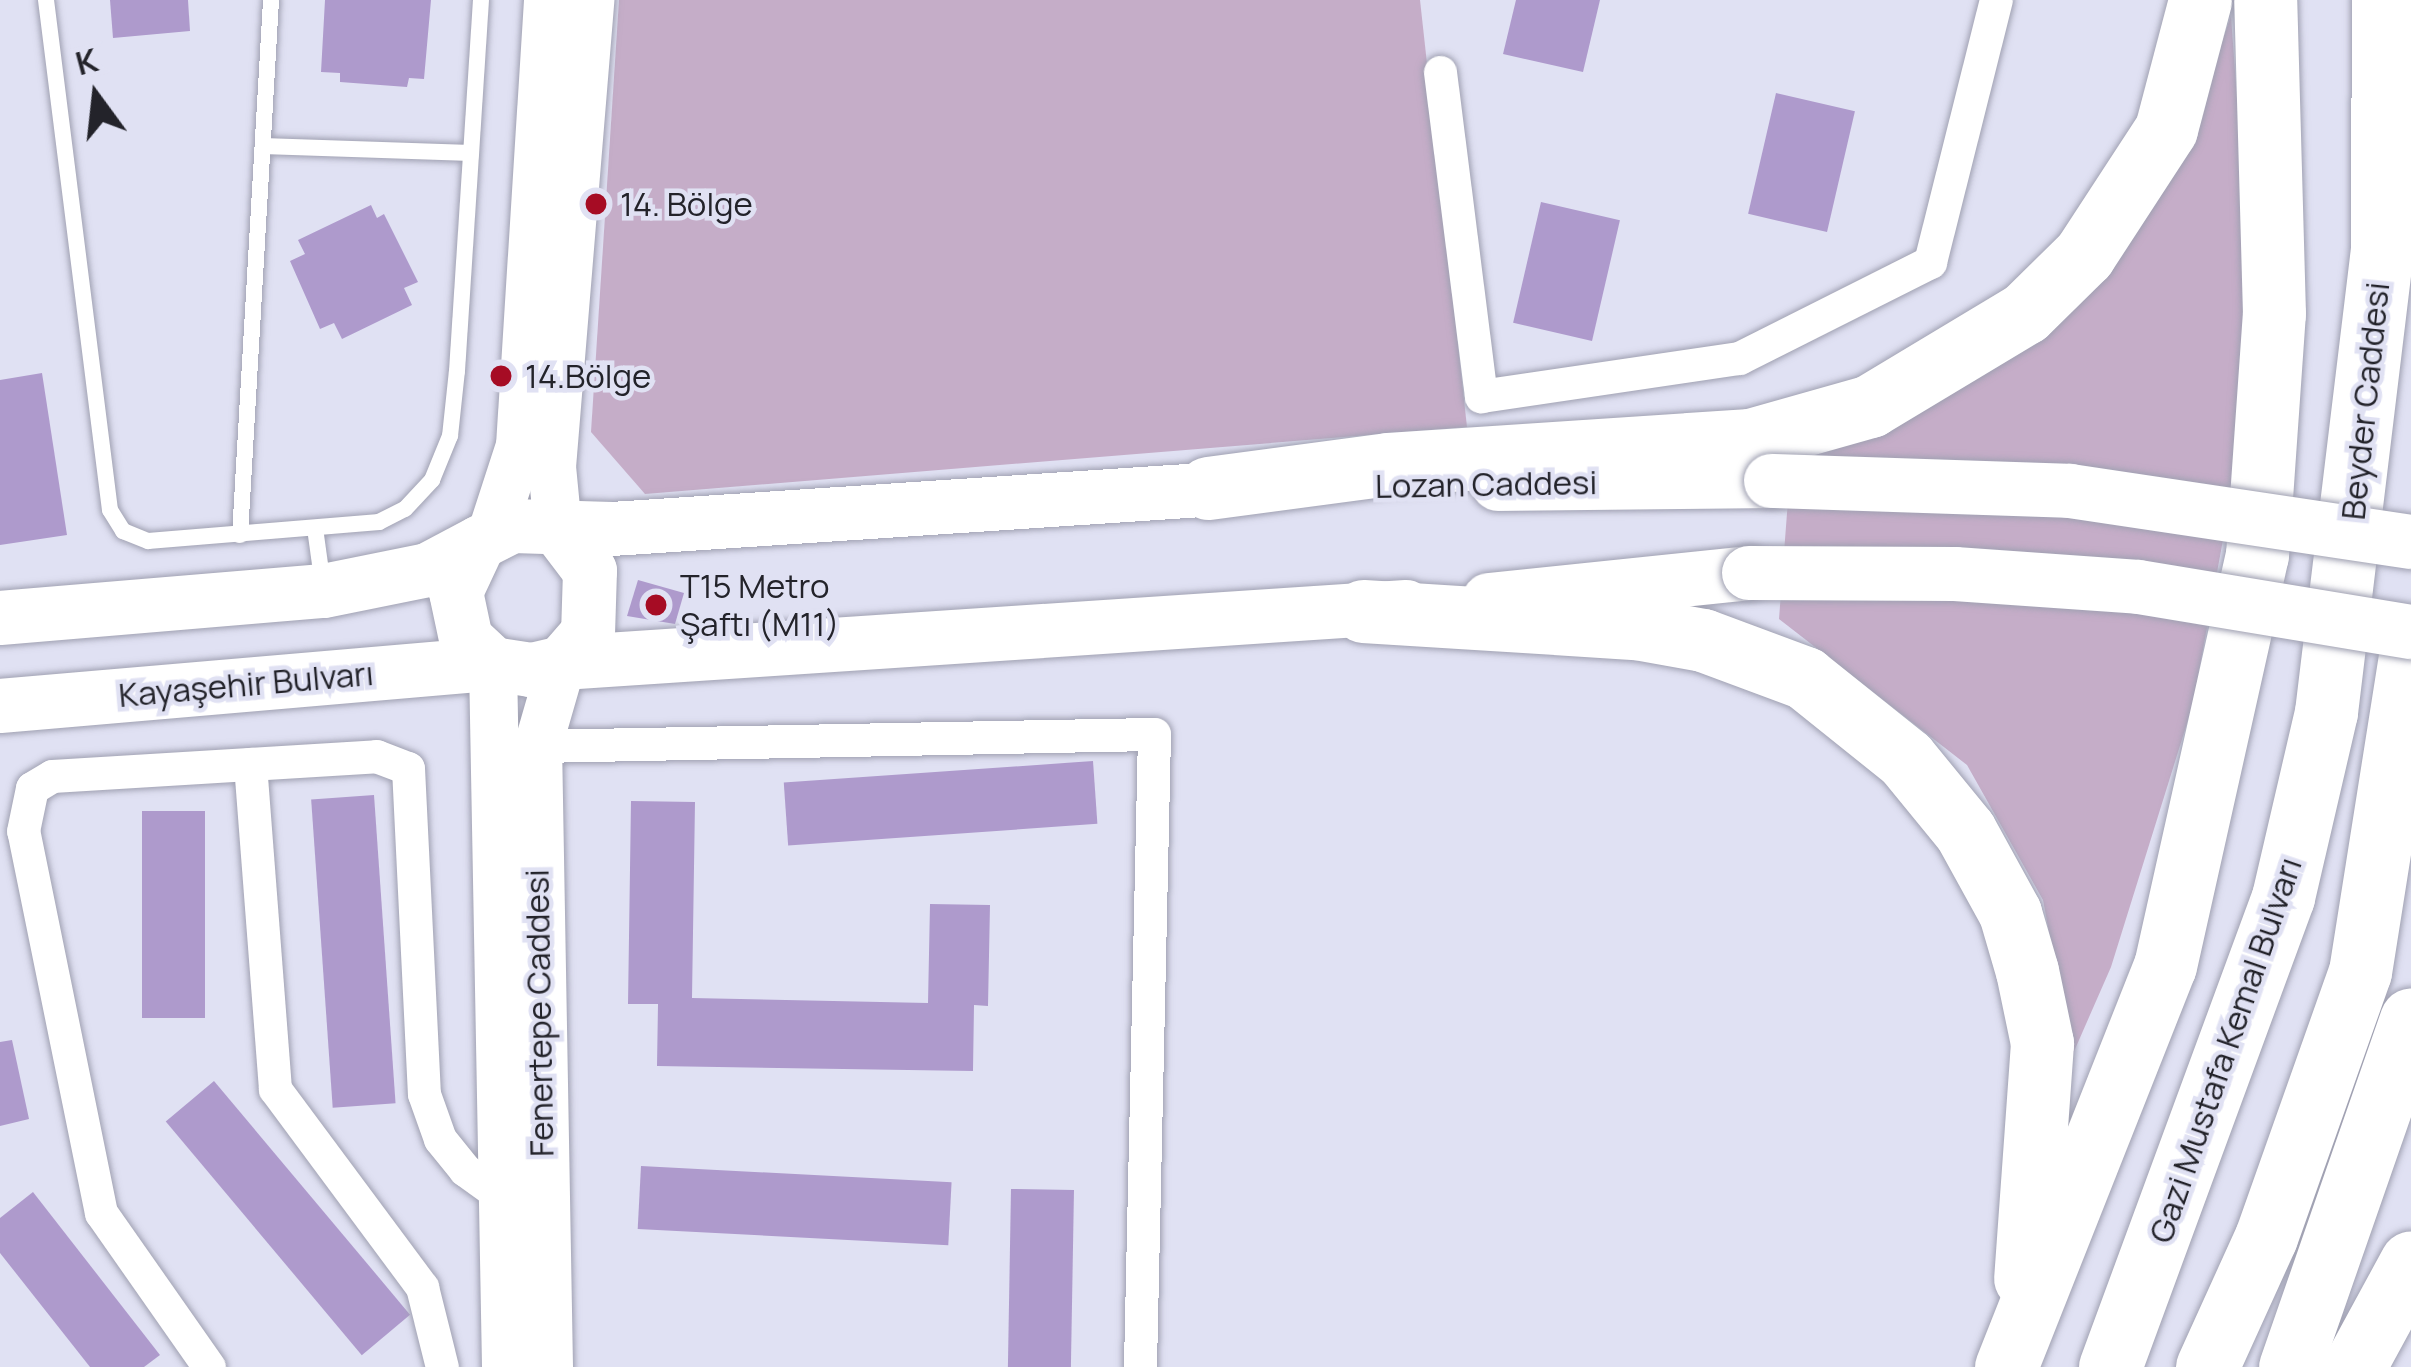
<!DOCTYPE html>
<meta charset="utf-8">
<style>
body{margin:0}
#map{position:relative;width:2411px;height:1367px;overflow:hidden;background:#e0e1f3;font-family:Manrope,sans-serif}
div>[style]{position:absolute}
.green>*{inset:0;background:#c5adc8}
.building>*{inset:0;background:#ae9acc;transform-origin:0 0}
.roads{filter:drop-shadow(0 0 3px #a0a1b2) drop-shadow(0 0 3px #a0a1b2)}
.lane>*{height:16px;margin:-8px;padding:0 8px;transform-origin:8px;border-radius:8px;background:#fff}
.street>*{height:33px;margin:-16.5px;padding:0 16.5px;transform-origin:16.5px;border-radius:16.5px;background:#fff}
.secondary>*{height:48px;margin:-24px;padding:0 24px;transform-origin:24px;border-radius:24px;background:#fff}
.primary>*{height:54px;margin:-27px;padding:0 27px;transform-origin:27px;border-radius:27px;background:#fff}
.highway>*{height:63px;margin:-31.5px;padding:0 31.5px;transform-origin:31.5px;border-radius:31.5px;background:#fff}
.bridges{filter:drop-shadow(0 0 3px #a0a1b2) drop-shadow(0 0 3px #a0a1b2)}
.primary-bridge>*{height:54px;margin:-27px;padding:0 27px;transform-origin:27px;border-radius:27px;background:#fff}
.dots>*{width:33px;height:33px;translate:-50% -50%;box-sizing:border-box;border:6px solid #e0e1f3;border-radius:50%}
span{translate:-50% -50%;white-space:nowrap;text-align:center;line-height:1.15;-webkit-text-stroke:9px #e0e1f3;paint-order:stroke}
.poi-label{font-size:33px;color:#23232a}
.left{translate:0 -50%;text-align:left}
.street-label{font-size:33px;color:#23232a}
.north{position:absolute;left:36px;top:36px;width:120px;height:120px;-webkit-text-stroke:9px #e0e1f3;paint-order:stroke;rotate:345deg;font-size:33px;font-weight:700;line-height:48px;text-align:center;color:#23232a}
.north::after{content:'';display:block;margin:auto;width:42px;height:54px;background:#23232a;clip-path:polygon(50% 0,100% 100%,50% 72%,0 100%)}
</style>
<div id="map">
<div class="green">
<i style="clip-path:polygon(619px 0,1420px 0,1467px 427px,645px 494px,591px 432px)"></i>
<i style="clip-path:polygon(2231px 16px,2247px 237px,2243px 430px,2193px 704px,2111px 967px,2072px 1056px,2043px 900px,1967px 765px,1779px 619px,1792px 447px,1899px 410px,2182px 155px)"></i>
</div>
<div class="building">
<i style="clip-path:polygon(110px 0,188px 0,190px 31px,113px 38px)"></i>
<i style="clip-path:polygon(325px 0,431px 0,424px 79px,409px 78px,407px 87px,340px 82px,340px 73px,321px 72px)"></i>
<i style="clip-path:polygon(1516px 0,1600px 0,1583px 72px,1503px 54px)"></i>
<i style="left:1776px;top:93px;width:81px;height:124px;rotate:13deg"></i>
<i style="left:1541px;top:202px;width:81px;height:124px;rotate:13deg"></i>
<i style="clip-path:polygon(371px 205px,377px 218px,384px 214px,418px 282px,404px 288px,412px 305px,342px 339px,334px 323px,320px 329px,290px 261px,305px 254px,298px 240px)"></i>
<i style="clip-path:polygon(42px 373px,67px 535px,0 545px,0 380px)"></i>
<i style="clip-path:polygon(638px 580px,684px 593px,675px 624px,627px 616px)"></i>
<i style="left:1093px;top:761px;width:63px;height:310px;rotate:86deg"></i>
<i style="left:374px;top:795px;width:309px;height:63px;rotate:86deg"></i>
<i style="clip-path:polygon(631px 801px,695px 802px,692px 998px,928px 1003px,930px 904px,990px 905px,988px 1006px,974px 1005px,973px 1071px,657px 1066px,658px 1004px,628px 1004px)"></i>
<i style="left:142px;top:811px;width:63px;height:207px"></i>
<i style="clip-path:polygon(12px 1040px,29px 1119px,0 1126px,0 1042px)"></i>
<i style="left:214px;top:1081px;width:305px;height:63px;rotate:50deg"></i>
<i style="left:641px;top:1166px;width:311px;height:63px;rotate:3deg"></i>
<i style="left:1011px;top:1189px;width:63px;height:178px;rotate:1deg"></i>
<i style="clip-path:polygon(33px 1192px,160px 1355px,144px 1367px,90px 1367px,0 1253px,0 1218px)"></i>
</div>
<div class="roads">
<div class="lane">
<i style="left:46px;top:0;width:514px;rotate:82.85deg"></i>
<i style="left:110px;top:510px;width:25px;rotate:58deg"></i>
<i style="left:123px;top:531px;width:27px;rotate:22deg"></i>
<i style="left:148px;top:541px;width:232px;rotate:-4.7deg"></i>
<i style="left:379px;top:522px;width:29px;rotate:-27deg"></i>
<i style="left:405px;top:509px;width:40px;rotate:-47deg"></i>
<i style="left:432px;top:480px;width:48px;rotate:-67.8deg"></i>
<i style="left:450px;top:436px;width:65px;rotate:-83.9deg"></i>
<i style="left:457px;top:371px;width:372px;rotate:-86.3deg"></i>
<i style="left:263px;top:146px;width:208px;rotate:1.9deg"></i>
<i style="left:315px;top:528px;width:59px;rotate:82.1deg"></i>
<i style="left:240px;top:535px;width:536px;rotate:-86.68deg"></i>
</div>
<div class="street">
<i style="left:1440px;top:72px;width:327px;rotate:82.8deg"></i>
<i style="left:1481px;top:396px;width:261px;rotate:-8.4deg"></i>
<i style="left:1739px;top:358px;width:214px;rotate:-26.7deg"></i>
<i style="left:1930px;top:262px;width:270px;rotate:-75.9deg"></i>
<i style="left:538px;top:746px;width:616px;rotate:-1.12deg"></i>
<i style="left:1154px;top:734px;width:633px;rotate:91.27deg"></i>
<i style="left:250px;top:764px;width:326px;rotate:85.6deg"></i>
<i style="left:275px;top:1089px;width:247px;rotate:53.4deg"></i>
<i style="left:422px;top:1287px;width:82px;rotate:76deg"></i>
<i style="left:209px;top:1367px;width:188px;rotate:-125deg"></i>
<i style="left:101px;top:1213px;width:390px;rotate:-101.5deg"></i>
<i style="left:23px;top:831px;width:44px;rotate:-78.2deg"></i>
<i style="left:32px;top:788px;width:23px;rotate:-31deg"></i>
<i style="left:52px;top:776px;width:325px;rotate:-3.5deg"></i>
<i style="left:376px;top:756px;width:34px;rotate:21deg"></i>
<i style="left:408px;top:768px;width:326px;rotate:87.2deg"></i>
<i style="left:424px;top:1094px;width:48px;rotate:70.4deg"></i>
<i style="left:440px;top:1139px;width:40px;rotate:51deg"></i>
<i style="left:465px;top:1170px;width:48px;rotate:35.7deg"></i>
</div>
<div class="secondary">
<i style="left:558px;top:529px;width:62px;rotate:-95.5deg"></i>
<i style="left:552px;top:467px;width:469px;rotate:-85.3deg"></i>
<i style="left:492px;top:532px;width:90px;rotate:-72deg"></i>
<i style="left:520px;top:446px;width:447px;rotate:-86.4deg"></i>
<i style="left:493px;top:664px;width:703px;rotate:88.94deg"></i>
<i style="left:549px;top:1367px;width:621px;rotate:-91.01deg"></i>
<i style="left:538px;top:746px;width:86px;rotate:-73.9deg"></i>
</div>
<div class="primary">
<i style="left:1498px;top:484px;width:273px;rotate:-0.6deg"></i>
<i style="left:558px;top:529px;width:53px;rotate:52.7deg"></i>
<i style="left:590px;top:571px;width:62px;rotate:91.8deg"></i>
<i style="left:588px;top:633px;width:40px;rotate:131deg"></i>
<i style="left:562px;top:663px;width:32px;rotate:167deg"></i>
<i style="left:531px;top:670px;width:38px;rotate:-171deg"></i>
<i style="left:493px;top:664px;width:37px;rotate:-137deg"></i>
<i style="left:466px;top:639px;width:48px;rotate:-102deg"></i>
<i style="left:456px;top:592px;width:54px;rotate:-64.9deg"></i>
<i style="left:479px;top:543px;width:37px;rotate:-27deg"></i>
<i style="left:512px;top:526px;width:100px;rotate:1.7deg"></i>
<i style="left:612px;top:529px;width:636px;rotate:-3.78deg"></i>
<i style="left:1489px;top:600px;width:261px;rotate:-5.9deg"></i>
<i style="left:0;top:618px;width:325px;rotate:-4.8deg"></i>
<i style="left:324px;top:591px;width:106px;rotate:-11.4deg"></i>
<i style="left:428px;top:570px;width:58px;rotate:-27.9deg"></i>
<i style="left:562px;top:663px;width:846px;rotate:-3.8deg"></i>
<i style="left:0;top:706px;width:495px;rotate:-4.9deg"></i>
</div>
<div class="highway">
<i style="left:1208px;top:488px;width:182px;rotate:-7.6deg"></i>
<i style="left:1388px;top:464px;width:363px;rotate:-3.8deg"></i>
<i style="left:1750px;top:440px;width:125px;rotate:-15.8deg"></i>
<i style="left:1870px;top:406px;width:181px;rotate:-31deg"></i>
<i style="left:2025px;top:313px;width:83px;rotate:-44.5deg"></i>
<i style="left:2084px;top:255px;width:150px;rotate:-56.9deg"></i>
<i style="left:2166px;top:129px;width:133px;rotate:-75.2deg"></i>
<i style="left:1363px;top:611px;width:274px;rotate:3.6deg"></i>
<i style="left:1636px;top:628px;width:68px;rotate:10.2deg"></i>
<i style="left:1703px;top:640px;width:109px;rotate:20.4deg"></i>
<i style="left:1805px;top:678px;width:129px;rotate:38.7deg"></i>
<i style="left:1906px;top:759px;width:93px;rotate:50.7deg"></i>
<i style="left:1965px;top:831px;width:94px;rotate:61.2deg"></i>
<i style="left:2010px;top:913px;width:60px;rotate:73.7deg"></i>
<i style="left:2027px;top:971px;width:74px;rotate:78.2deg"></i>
<i style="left:2042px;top:1043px;width:236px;rotate:94.1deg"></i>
<i style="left:2006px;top:1367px;width:431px;rotate:-68.4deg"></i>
<i style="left:2165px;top:966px;width:421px;rotate:-77.4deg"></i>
<i style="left:2257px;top:555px;width:242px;rotate:-86deg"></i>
<i style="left:2274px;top:314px;width:314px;rotate:-91.6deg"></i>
<i style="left:2110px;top:1367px;width:501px;rotate:-69.79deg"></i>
<i style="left:2283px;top:897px;width:190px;rotate:-76.9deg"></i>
<i style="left:2326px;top:712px;width:468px;rotate:-83.1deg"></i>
<i style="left:2382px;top:247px;width:247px;rotate:-89.8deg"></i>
<i style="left:2207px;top:1367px;width:143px;rotate:-65.6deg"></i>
<i style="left:2266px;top:1237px;width:281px;rotate:-70.5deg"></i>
<i style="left:2360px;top:972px;width:325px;rotate:-81deg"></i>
<i style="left:2290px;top:1367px;width:368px;rotate:-70.8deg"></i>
<i style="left:2354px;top:1367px;width:119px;rotate:-61.5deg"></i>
</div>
</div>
<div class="bridges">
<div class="primary-bridge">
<i style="left:1771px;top:481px;width:299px;rotate:1.9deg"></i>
<i style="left:2070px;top:491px;width:345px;rotate:8.5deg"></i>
<i style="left:1749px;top:573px;width:206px;rotate:0.3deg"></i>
<i style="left:1955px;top:574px;width:184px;rotate:4deg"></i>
<i style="left:2139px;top:587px;width:276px;rotate:9.4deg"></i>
</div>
</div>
<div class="dots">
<i style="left:596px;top:204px;background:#a60c24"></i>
<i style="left:501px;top:376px;background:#a60c24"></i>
<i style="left:656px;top:605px;background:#a60c24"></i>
</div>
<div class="poi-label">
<span class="left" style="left:620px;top:204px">14. Bölge</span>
<span class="left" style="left:525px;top:376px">14.Bölge</span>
<span class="left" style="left:680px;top:605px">T15 Metro<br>Şaftı (M11)</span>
</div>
<div class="street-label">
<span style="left:2365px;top:401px;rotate:-84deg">Beyder Caddesi</span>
<span style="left:1486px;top:484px;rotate:-1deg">Lozan Caddesi</span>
<span style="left:246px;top:684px;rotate:-5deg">Kayaşehir Bulvarı</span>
<span style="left:539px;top:1013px;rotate:-91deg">Fenertepe Caddesi</span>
<span style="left:2225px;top:1050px;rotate:-71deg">Gazi Mustafa Kemal Bulvarı</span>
</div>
<div class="north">K</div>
</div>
